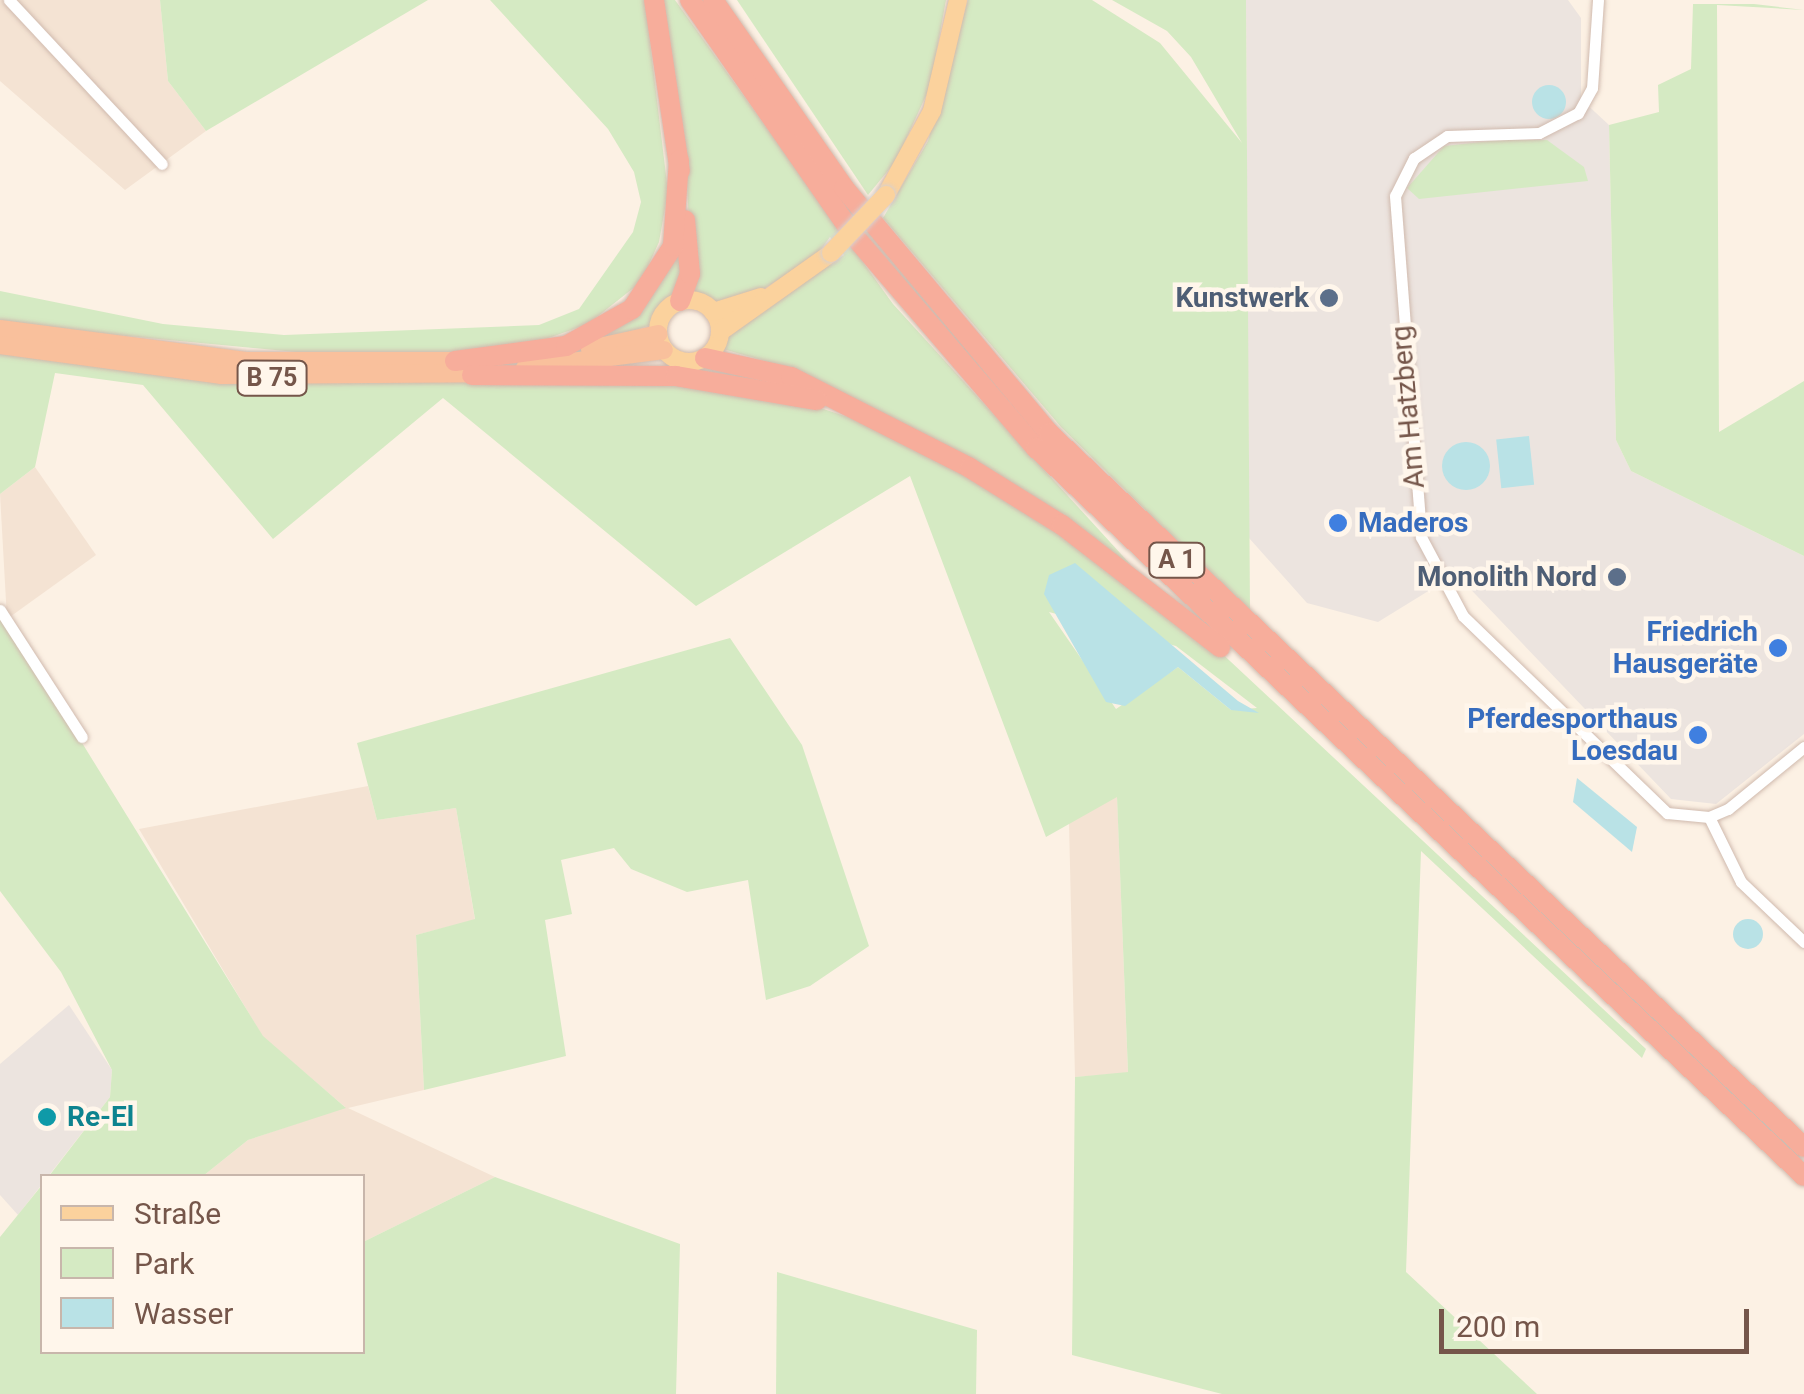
<!DOCTYPE html>
<meta charset="utf-8">
<style>
body{margin:0}
#map{position:relative;width:1804px;height:1394px;overflow:hidden;background:#fcf1e4;font-family:Roboto,sans-serif}
div>[style]{position:absolute}
.residential>*{inset:0;background:#f4e3d3}
.industrial>*{inset:0;background:#ece4df}
.green>*{inset:0;background:#d5eac3}
.water>*{inset:0;background:#b9e2e6;transform-origin:0 0}
.round{border-radius:50%}
.roads{filter:drop-shadow(0 0 2px #d0baae) drop-shadow(0 0 2px #d0baae)}
.minor>*{height:11px;margin:-5.5px;padding:0 5.5px;transform-origin:5.5px;border-radius:5.5px;background:#fff}
.primary>*{height:18px;margin:-9px;padding:0 9px;transform-origin:9px;border-radius:9px;background:#fbd29d}
.primary>.ring{margin:-9px;padding:0;box-sizing:content-box;background:none;border:18px solid #fbd29d;border-radius:50%}
.trunk>*{height:18px;margin:-9px;padding:0 9px;transform-origin:9px;border-radius:9px;background:#f9c09c}
.motorway>*{height:20px;margin:-10px;padding:0 10px;transform-origin:10px;border-radius:10px;background:#f7ad9b}
.bridges{filter:drop-shadow(0 0 2px #d8d0cc) drop-shadow(0 0 2px #d8d0cc)}
.primary-bridge>*{height:18px;margin:-9px;padding:0 9px;transform-origin:9px;border-radius:9px;background:#fbd29d}
.dots>*{width:28px;height:28px;translate:-50% -50%;box-sizing:border-box;border:5px solid #fff6eb;border-radius:50%}
span{translate:-50% -50%;white-space:nowrap;text-align:center;line-height:1.15;-webkit-text-stroke:9px #fff6eb;paint-order:stroke}
.shield-label span{padding:2px 8px;background:#fff6eb;border:2px solid;border-radius:8px;-webkit-text-stroke-width:0}
.shield-label{font-size:25px;color:#75564a;font-weight:700}
.service-label{font-size:28px;color:#4e5e75;font-weight:700}
.right{translate:-100% -50%;text-align:right}
.street-label{font-size:28px;color:#75564a}
.shop-label{font-size:28px;color:#366cbe;font-weight:700}
.left{translate:0 -50%;text-align:left}
.culture-label{font-size:28px;color:#0d838f;font-weight:700}
.legend{position:absolute;left:40px;top:1174px;width:325px;height:180px;box-sizing:border-box;background:#fff6eb;border:2px solid #c8b6ab;margin:0;padding:12px 18px;list-style:none;font-size:30px;color:#75564a}
.legend li{display:flex;align-items:center;gap:20px;height:50px}
.legend b{width:50px;border:2px solid #c8b6ab}
.scale{position:absolute;left:1439px;top:1309px;width:310px;height:45px;box-sizing:border-box;border:5px solid #75564a;border-top:0;padding-left:12px;font-size:30px;line-height:35px;white-space:nowrap;color:#75564a;-webkit-text-stroke:8px #fff6eb;paint-order:stroke}
</style>
<div id="map">
<div class="residential">
<i style="clip-path:polygon(0 0,160px 0,168px 81px,206px 131px,125px 190px,0 81px)"></i>
<i style="clip-path:polygon(35px 467px,96px 555px,7px 619px,0 494px)"></i>
<i style="clip-path:polygon(368px 786px,377px 820px,456px 808px,475px 920px,416px 935px,424px 1090px,348px 1108px,495px 1177px,363px 1242px,362px 1176px,203px 1176px,248px 1140px,345px 1107px,263px 1037px,139px 829px)"></i>
<i style="clip-path:polygon(1117px 795px,1128px 1073px,1075px 1077px,1069px 823px)"></i>
</div>
<div class="industrial">
<i style="clip-path:polygon(1246px 0,1568px 0,1581px 18px,1581px 99px,1609px 125px,1616px 440px,1631px 471px,1804px 556px,1804px 734px,1716px 804px,1671px 799px,1456px 574px,1378px 622px,1307px 603px,1249px 538px)"></i>
<i style="clip-path:polygon(69px 1005px,112px 1070px,110px 1097px,18px 1215px,0 1195px,0 1064px)"></i>
</div>
<div class="green">
<i style="clip-path:polygon(160px 0,428px 0,206px 131px,168px 81px)"></i>
<i style="clip-path:polygon(490px 0,645px 0,668px 192px,659px 242px,641px 282px,588px 324px,515px 350px,359px 358px,0 324px,0 291px,163px 324px,284px 335px,539px 325px,579px 309px,633px 232px,641px 202px,634px 172px,608px 129px)"></i>
<i style="clip-path:polygon(661px 0,675px 0,893px 304px,1131px 565px,768px 362px,723px 349px,729px 332px,844px 255px,830px 237px,815px 258px,740px 303px,720px 307px,693px 294px,684px 131px)"></i>
<i style="clip-path:polygon(737px 0,946px 0,930px 87px,896px 161px,868px 195px)"></i>
<i style="clip-path:polygon(968px 0,1092px 0,1160px 43px,1242px 143px,1191px 57px,1167px 31px,1112px 0,1246px 0,1250px 613px,1061px 427px,883px 218px,928px 141px)"></i>
<i style="clip-path:polygon(1693px 4px,1754px 4px,1804px 10px,1717px 5px,1719px 432px,1804px 381px,1804px 556px,1631px 471px,1616px 440px,1609px 125px,1659px 112px,1658px 85px,1691px 69px)"></i>
<i style="clip-path:polygon(1500px 140px,1547px 140px,1584px 167px,1588px 181px,1419px 199px,1407px 188px,1444px 146px)"></i>
<i style="clip-path:polygon(679px 238px,685px 279px,651px 325px,583px 346px,620px 323px)"></i>
<i style="clip-path:polygon(evenodd,0 352px,245px 383px,619px 379px,778px 394px,875px 426px,958px 469px,1101px 559px,1200px 633px,1646px 1049px,1642px 1058px,1421px 851px,1406px 1272px,1537px 1394px,1222px 1394px,1072px 1355px,1075px 1077px,1128px 1072px,1117px 797px,1046px 837px,910px 476px,696px 606px,443px 398px,273px 539px,143px 385px,55px 373px,35px 467px,0 494px,0 352px,1049px 612px,1176px 646px,1257px 708px,1231px 710px,1178px 667px,1116px 709px,1049px 612px)"></i>
<i style="clip-path:polygon(0 610px,263px 1036px,346px 1108px,248px 1140px,203px 1176px,49px 1176px,110px 1097px,112px 1070px,61px 972px,0 891px)"></i>
<i style="clip-path:polygon(730px 638px,802px 745px,869px 946px,810px 986px,766px 1000px,748px 880px,687px 892px,631px 869px,614px 848px,561px 860px,572px 914px,545px 920px,566px 1056px,424px 1090px,416px 935px,475px 919px,456px 808px,377px 820px,357px 743px)"></i>
<i style="clip-path:polygon(495px 1177px,680px 1244px,676px 1394px,0 1394px,0 1237px,42px 1185px,42px 1352px,362px 1352px,363px 1242px)"></i>
<i style="clip-path:polygon(777px 1272px,977px 1330px,976px 1394px,776px 1394px)"></i>
</div>
<div class="water">
<i class="round" style="left:1532px;top:85px;width:34px;height:34px"></i>
<i style="left:1529px;top:436px;width:49px;height:33px;rotate:84deg"></i>
<i class="round" style="left:1442px;top:442px;width:48px;height:48px"></i>
<i style="clip-path:polygon(1075px 563px,1238px 701px,1259px 713px,1231px 710px,1178px 667px,1125px 706px,1106px 702px,1044px 594px,1049px 575px)"></i>
<i style="clip-path:polygon(1577px 778px,1637px 827px,1632px 852px,1573px 802px)"></i>
<i class="round" style="left:1733px;top:919px;width:30px;height:30px"></i>
</div>
<div class="roads">
<div class="minor">
<i style="left:9px;top:0;width:224px;rotate:47deg"></i>
<i style="left:1598px;top:0;width:88px;rotate:93.9deg"></i>
<i style="left:1592px;top:88px;width:29px;rotate:119deg"></i>
<i style="left:1578px;top:113px;width:44px;rotate:152.9deg"></i>
<i style="left:1539px;top:133px;width:92px;rotate:178.1deg"></i>
<i style="left:1447px;top:136px;width:40px;rotate:146deg"></i>
<i style="left:1414px;top:158px;width:42px;rotate:116.6deg"></i>
<i style="left:1395px;top:196px;width:342px;rotate:85.6deg"></i>
<i style="left:1421px;top:537px;width:89px;rotate:62deg"></i>
<i style="left:1463px;top:616px;width:284px;rotate:44deg"></i>
<i style="left:1667px;top:813px;width:42px;rotate:5.4deg"></i>
<i style="left:1709px;top:817px;width:21px;rotate:-23deg"></i>
<i style="left:1728px;top:809px;width:98px;rotate:-39.2deg"></i>
<i style="left:0;top:610px;width:151px;rotate:57.2deg"></i>
<i style="left:1709px;top:817px;width:72px;rotate:63.8deg"></i>
<i style="left:1741px;top:882px;width:87px;rotate:43.6deg"></i>
</div>
<div class="primary">
<i style="left:886px;top:195px;width:96px;rotate:-61.3deg"></i>
<i style="left:932px;top:111px;width:114px;rotate:-76.8deg"></i>
<i class="ring" style="left:658px;top:300px;width:44px;height:44px"></i>
<i style="left:713px;top:312px;width:50px;rotate:-17.4deg"></i>
<i style="left:720px;top:332px;width:136px;rotate:-35.4deg"></i>
</div>
<div class="trunk">
<i style="left:0;top:329px;width:248px;rotate:7.4deg"></i>
<i style="left:246px;top:361px;width:224px"></i>
<i style="left:0;top:345px;width:224px;rotate:7.7deg"></i>
<i style="left:222px;top:375px;width:263px;rotate:-0.4deg"></i>
<i style="left:590px;top:349px;width:70px;rotate:-12.4deg"></i>
<i style="left:525px;top:368px;width:140px;rotate:-7.4deg"></i>
</div>
<div class="motorway">
<i style="left:654px;top:0;width:173px;rotate:81.4deg"></i>
<i style="left:690px;top:0;width:289px;rotate:55.2deg"></i>
<i style="left:855px;top:237px;width:278px;rotate:49.4deg"></i>
<i style="left:1036px;top:448px;width:1058px;rotate:43.47deg"></i>
<i style="left:713px;top:0;width:229px;rotate:55.1deg"></i>
<i style="left:844px;top:188px;width:319px;rotate:50.1deg"></i>
<i style="left:1049px;top:433px;width:1039px;rotate:43.4deg"></i>
<i style="left:680px;top:301px;width:29px;rotate:-70deg"></i>
<i style="left:690px;top:274px;width:54px;rotate:-95.3deg"></i>
<i style="left:705px;top:358px;width:88px;rotate:12.5deg"></i>
<i style="left:791px;top:377px;width:201px;rotate:26.9deg"></i>
<i style="left:970px;top:468px;width:108px;rotate:31.8deg"></i>
<i style="left:1062px;top:525px;width:200px;rotate:37.7deg"></i>
<i style="left:455px;top:361px;width:112px;rotate:-7.7deg"></i>
<i style="left:566px;top:346px;width:76px;rotate:-29.3deg"></i>
<i style="left:632px;top:309px;width:75px;rotate:-56.9deg"></i>
<i style="left:673px;top:246px;width:86px;rotate:-86deg"></i>
<i style="left:472px;top:375px;width:204px;rotate:0.3deg"></i>
<i style="left:676px;top:376px;width:143px;rotate:9.7deg"></i>
</div>
</div>
<div class="bridges">
<div class="primary-bridge">
<i style="left:831px;top:253px;width:80px;rotate:-46.5deg"></i>
</div>
</div>
<div class="dots">
<i style="left:1329px;top:298px;background:#5c6f8a"></i>
<i style="left:1338px;top:523px;background:#3f7fe0"></i>
<i style="left:1617px;top:577px;background:#5c6f8a"></i>
<i style="left:1778px;top:648px;background:#3f7fe0"></i>
<i style="left:1698px;top:735px;background:#3f7fe0"></i>
<i style="left:47px;top:1117px;background:#0f9aa8"></i>
</div>
<div class="shield-label">
<span style="left:272px;top:378px">B 75</span>
<span style="left:1177px;top:560px">A 1</span>
</div>
<div class="service-label">
<span class="right" style="left:1309px;top:298px">Kunstwerk</span>
<span class="right" style="left:1597px;top:577px">Monolith Nord</span>
</div>
<div class="street-label">
<span style="left:1408px;top:407px;rotate:-95deg">Am Hatzberg</span>
</div>
<div class="shop-label">
<span class="left" style="left:1358px;top:523px">Maderos</span>
<span class="right" style="left:1758px;top:648px">Friedrich<br>Hausgeräte</span>
<span class="right" style="left:1678px;top:735px">Pferdesporthaus<br>Loesdau</span>
</div>
<div class="culture-label">
<span class="left" style="left:67px;top:1117px">Re-El</span>
</div>
<ul class="legend">
<li><b style="height:12px;background:#fbd29d"></b>Straße</li>
<li><b style="height:28px;background:#d5eac3"></b>Park</li>
<li><b style="height:28px;background:#b9e2e6"></b>Wasser</li>
</ul>
<div class="scale">200 m</div>
</div>
